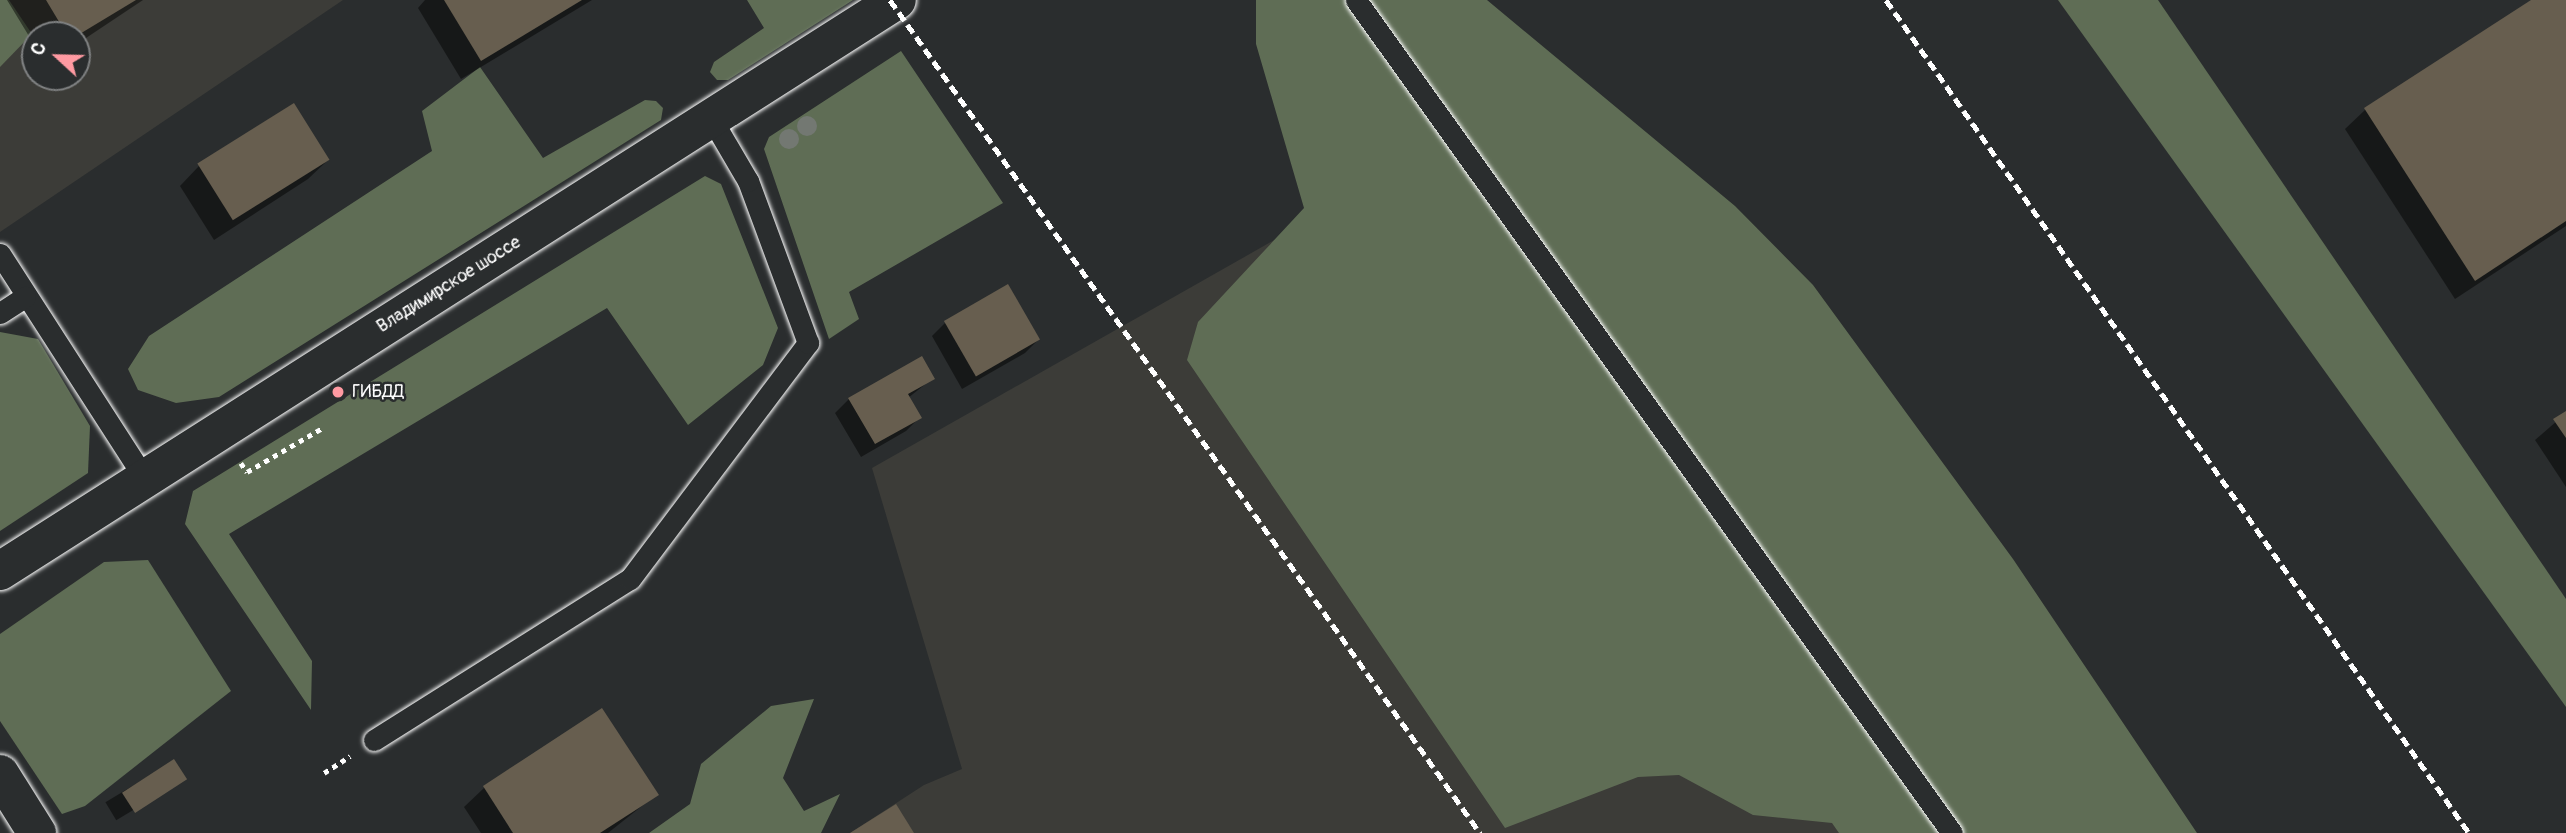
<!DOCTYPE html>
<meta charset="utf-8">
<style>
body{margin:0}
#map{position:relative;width:2566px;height:833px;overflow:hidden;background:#2a2d2e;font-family:Pangolin,sans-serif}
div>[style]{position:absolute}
.built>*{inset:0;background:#3c3c38}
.green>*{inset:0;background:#5f6d55}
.shadow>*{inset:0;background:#0007;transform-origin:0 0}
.building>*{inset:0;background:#675e4f;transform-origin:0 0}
.path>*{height:4.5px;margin-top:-2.25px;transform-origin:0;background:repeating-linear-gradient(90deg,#fff 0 5px,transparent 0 10px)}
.roads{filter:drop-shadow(0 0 2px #fff) drop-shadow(0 0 2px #fff)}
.service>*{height:21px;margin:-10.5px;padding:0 10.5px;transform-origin:10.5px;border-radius:10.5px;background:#2a2d2e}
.minor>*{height:38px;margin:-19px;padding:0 19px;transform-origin:19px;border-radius:19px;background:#2a2d2e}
.secondary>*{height:38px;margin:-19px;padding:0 19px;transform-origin:19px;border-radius:19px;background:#2a2d2e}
.rail>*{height:5px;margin-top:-2.5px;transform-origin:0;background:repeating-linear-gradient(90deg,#fff 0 10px,transparent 0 15px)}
.trees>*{width:20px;height:20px;margin:-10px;border-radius:50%;background:#737872}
.dots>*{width:19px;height:19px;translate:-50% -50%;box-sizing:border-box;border:4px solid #2a2d2e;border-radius:50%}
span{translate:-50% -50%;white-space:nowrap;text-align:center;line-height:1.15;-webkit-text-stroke:5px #2a2d2e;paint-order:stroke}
.street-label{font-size:18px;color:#fff}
.poi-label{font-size:18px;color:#fff}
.left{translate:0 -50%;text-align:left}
.north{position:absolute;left:21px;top:21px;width:70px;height:70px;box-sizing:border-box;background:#2a2d2e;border:2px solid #7f8182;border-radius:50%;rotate:292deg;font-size:19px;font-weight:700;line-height:28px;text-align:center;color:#fff}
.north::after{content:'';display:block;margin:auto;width:24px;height:32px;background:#ff9aa2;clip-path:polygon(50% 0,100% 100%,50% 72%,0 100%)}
</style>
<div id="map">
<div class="built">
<i style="clip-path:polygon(evenodd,0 0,343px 0,0 232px,0 0,35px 35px,77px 35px,77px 77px,35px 77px,35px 35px)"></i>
<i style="clip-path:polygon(1412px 162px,1903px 833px,850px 833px,924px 785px,962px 769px,872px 468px)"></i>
</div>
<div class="green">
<i style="clip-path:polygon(0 0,9px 0,32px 34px,0 67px)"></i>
<i style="clip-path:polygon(747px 0,853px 0,728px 80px,717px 80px,710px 72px,714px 62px,764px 28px)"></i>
<i style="clip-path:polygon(1256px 0,1487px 0,1735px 206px,1813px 285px,2013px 559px,2197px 833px,1839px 833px,1832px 823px,1753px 815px,1679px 775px,1638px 777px,1505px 828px,1187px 360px,1198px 322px,1304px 208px,1256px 44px)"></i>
<i style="clip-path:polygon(2058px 0,2158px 0,2566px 599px,2566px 707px)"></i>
<i style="clip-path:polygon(901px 51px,1003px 203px,849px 292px,859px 319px,829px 339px,764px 149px,769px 137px)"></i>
<i style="clip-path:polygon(480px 67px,543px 158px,645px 100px,656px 101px,663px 108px,661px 120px,219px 397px,176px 403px,138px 390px,128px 369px,149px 336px,432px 151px,422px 111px)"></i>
<i style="clip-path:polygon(705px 176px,721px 184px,778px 328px,763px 365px,688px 425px,607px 308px,229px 534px,312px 661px,311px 710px,185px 524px,193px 491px)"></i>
<i style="clip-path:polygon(0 332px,38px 339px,90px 426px,88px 473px,0 531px)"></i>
<i style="clip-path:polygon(148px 560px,231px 691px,85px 806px,62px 814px,0 721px,0 634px,104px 562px)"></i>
<i style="clip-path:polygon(814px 699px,783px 778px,804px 811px,840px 794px,821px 833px,649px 833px,690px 804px,701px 764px,771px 706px)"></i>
</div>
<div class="shadow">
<i style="clip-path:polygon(7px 0,143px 0,77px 44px,77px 35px,35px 35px,35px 46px)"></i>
<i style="clip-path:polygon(425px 0,592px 0,461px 79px,418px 8px)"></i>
<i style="clip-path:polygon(2534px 0,2566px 0,2566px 226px,2455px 299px,2345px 129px,2365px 110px)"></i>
<i style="clip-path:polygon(328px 160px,308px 179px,214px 240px,180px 186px,199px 166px)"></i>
<i style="clip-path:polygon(945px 323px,1038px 340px,1025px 353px,962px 389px,932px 336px)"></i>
<i style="clip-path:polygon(933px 378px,908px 398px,919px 418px,906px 431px,861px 457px,835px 413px,849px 399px)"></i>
<i style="clip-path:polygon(2566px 413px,2566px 487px,2535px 440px)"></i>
<i style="clip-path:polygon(602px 710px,657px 794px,608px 833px,481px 833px,464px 807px,484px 788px)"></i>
<i style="left:174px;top:761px;width:21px;height:80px;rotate:59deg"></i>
</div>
<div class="building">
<i style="clip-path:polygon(46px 0,136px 0,78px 35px,67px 35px)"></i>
<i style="clip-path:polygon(444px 0,582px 0,481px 61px)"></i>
<i style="clip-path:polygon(2531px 0,2566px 0,2566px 221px,2475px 281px,2364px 108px)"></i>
<i style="left:294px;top:103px;width:67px;height:114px;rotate:58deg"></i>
<i style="left:1008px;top:284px;width:64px;height:74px;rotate:60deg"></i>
<i style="clip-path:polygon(922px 356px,935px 379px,908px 394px,922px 418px,875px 444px,848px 398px)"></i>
<i style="clip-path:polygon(2566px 411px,2566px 438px,2553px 419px)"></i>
<i style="clip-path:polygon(602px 708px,659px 795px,600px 833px,513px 833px,483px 786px)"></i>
<i style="left:174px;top:759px;width:24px;height:62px;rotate:57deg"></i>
<i style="clip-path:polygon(896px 804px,914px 833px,850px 833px)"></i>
</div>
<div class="path">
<i style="left:241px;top:463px;width:11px;rotate:56deg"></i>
<i style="left:247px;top:472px;width:89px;rotate:-30.3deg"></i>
<i style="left:324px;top:773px;width:31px;rotate:-33deg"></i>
</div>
<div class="roads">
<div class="service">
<i style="left:1356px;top:0;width:1024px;rotate:54.42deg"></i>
<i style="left:0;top:254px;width:268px;rotate:57.2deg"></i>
<i style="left:0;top:313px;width:30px;rotate:-33deg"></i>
<i style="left:374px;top:740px;width:302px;rotate:-32.2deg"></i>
<i style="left:630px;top:579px;width:296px;rotate:-53deg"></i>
<i style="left:808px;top:343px;width:173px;rotate:-110.3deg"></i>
<i style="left:748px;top:181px;width:73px;rotate:-120.4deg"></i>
</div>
<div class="minor">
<i style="left:0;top:774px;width:70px;rotate:57.9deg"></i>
</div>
<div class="secondary">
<i style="left:0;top:571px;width:1063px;rotate:-32.48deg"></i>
</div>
</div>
<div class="rail">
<i style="left:890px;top:0;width:1021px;rotate:54.69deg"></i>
<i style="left:1886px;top:0;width:1017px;rotate:55.01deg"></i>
</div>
<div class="trees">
<i style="left:807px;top:126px"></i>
<i style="left:789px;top:139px"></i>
</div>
<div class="dots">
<i style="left:338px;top:392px;background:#ff9aa2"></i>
</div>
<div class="street-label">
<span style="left:449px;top:285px;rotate:-32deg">Владимирское шоссе</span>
</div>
<div class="poi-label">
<span class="left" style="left:352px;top:392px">ГИБДД</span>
</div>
<div class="north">С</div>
</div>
